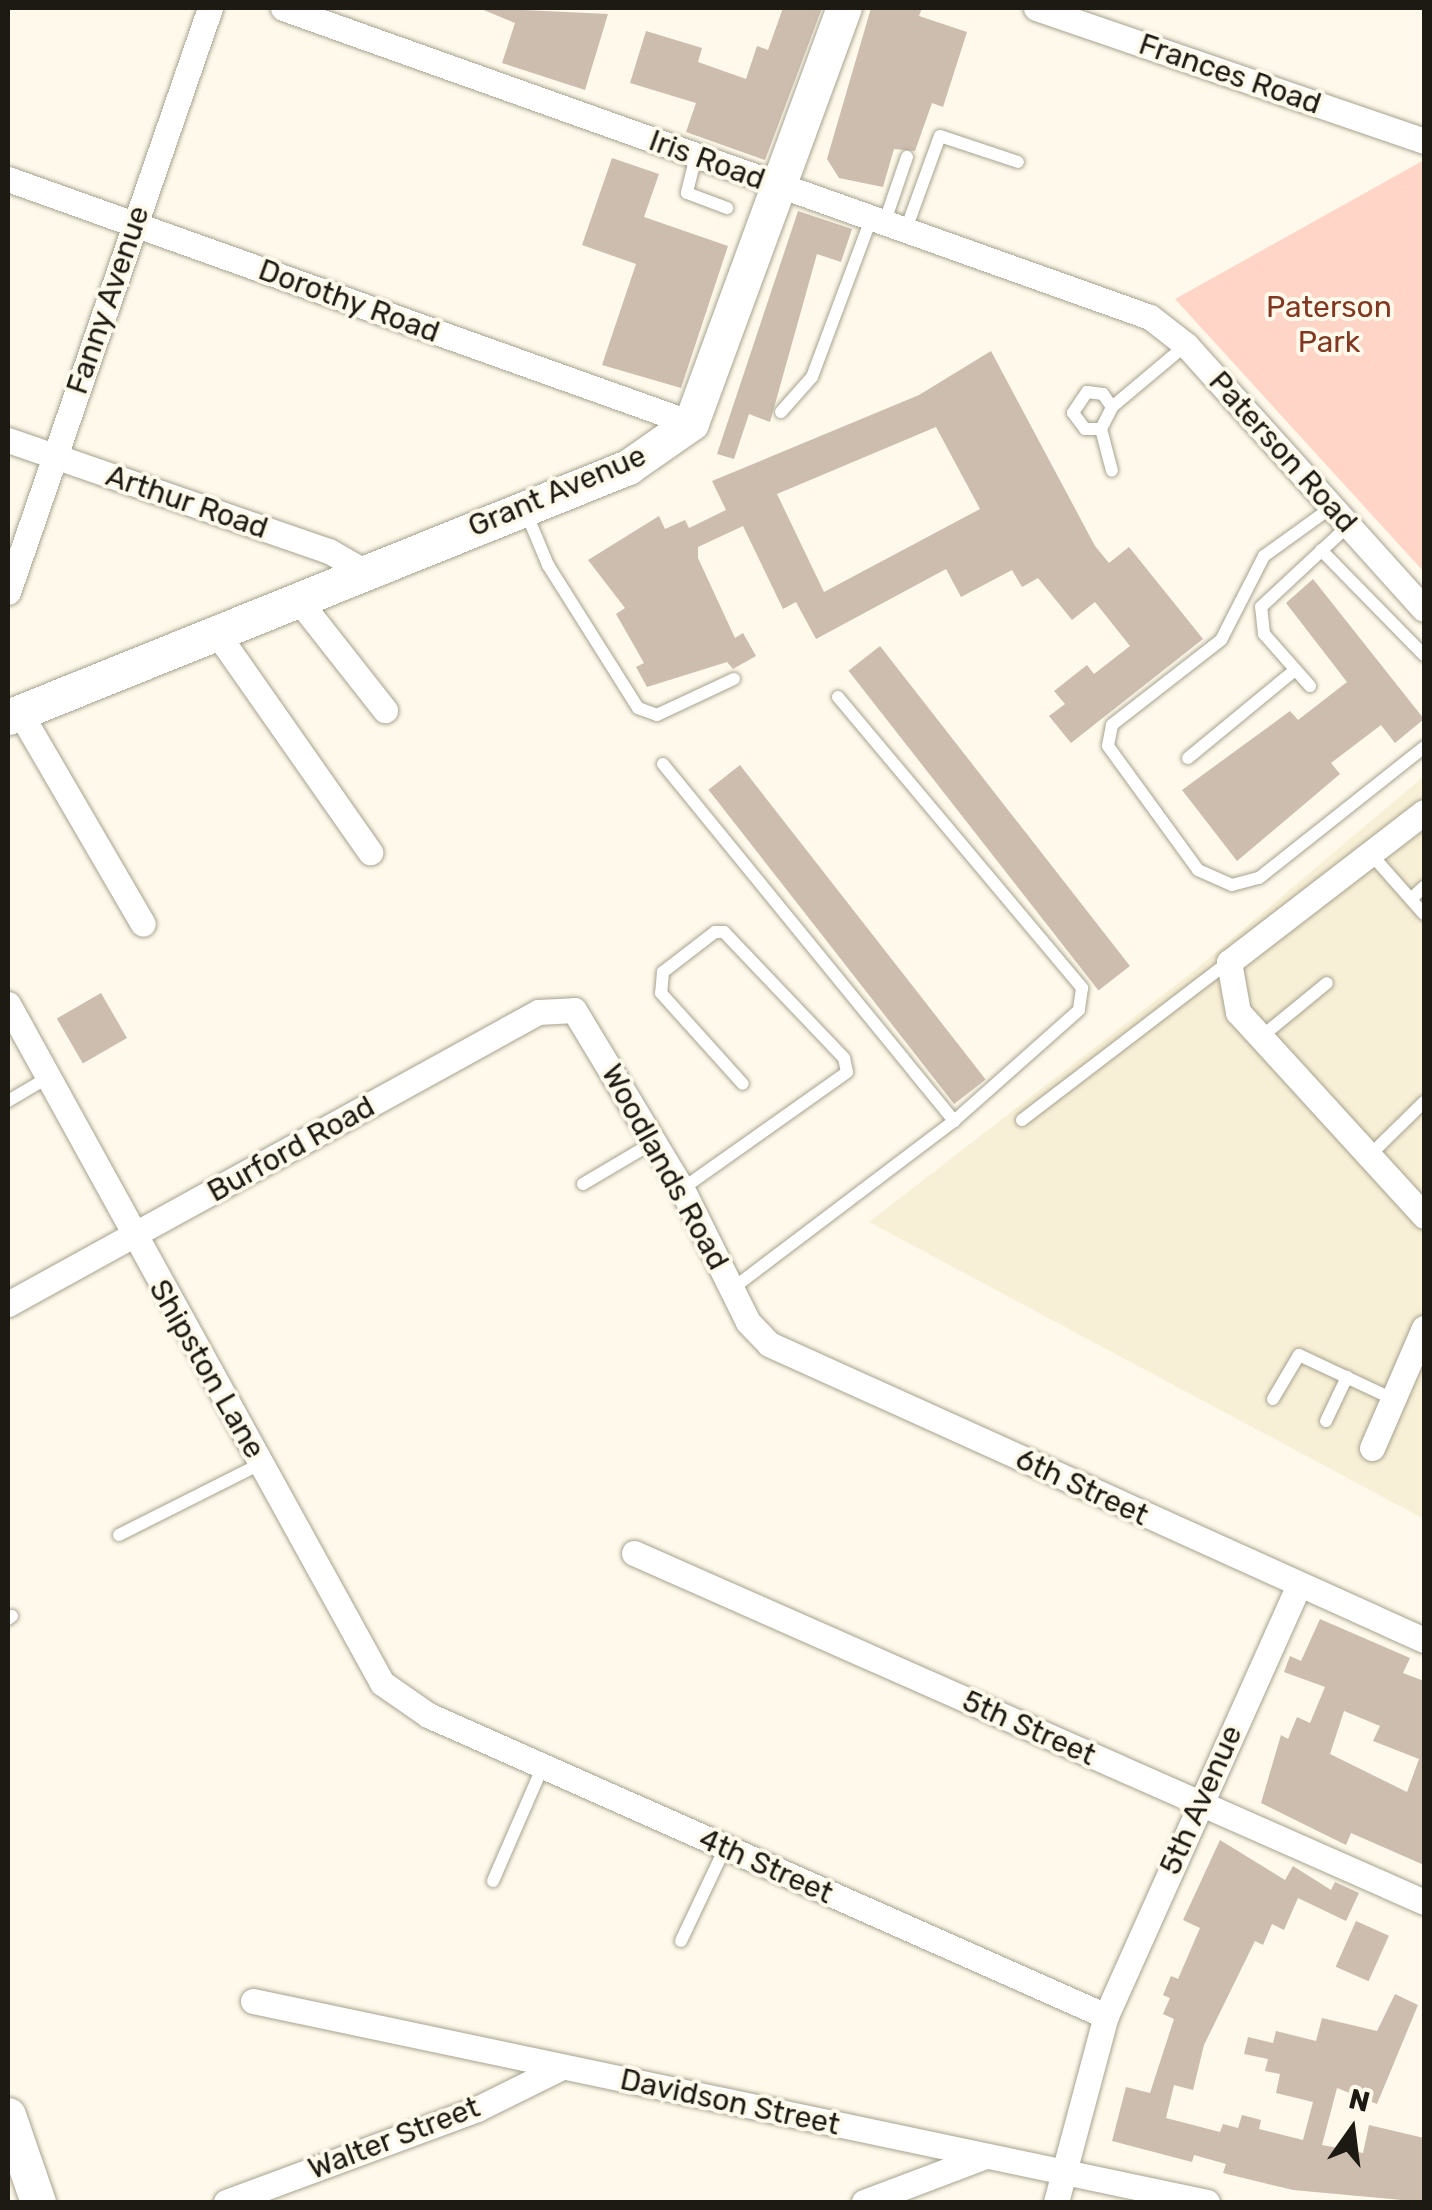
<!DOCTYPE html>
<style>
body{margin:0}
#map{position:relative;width:1432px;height:2210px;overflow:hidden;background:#fef9ea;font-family:Rubik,sans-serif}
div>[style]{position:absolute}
.built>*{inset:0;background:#f8f0d6}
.green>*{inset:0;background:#fed5c7}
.building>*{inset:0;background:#ccbdaf;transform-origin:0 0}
.roads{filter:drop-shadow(0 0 2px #a7a290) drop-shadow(0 0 2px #a7a290)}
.lane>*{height:12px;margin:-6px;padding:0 6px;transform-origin:6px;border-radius:6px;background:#fff}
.street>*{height:25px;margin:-12.5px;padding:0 12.5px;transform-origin:12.5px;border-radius:12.5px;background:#fff}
.secondary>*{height:35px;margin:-17.5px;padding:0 17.5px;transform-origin:17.5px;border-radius:17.5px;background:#fff}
span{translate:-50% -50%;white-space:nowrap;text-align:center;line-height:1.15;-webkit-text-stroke:8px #fef9ea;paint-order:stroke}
.street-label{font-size:30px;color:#1c1a13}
.park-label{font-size:30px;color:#803822}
.frame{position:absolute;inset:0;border:10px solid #1c1a13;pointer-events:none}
.north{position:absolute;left:1302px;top:2080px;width:100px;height:100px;-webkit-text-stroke:8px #fef9ea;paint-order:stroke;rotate:14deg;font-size:28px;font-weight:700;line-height:40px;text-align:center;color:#1c1a13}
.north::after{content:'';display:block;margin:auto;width:35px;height:45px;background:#1c1a13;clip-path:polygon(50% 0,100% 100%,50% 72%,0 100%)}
</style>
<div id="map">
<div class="built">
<i style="clip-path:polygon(1424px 776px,1424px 1519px,869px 1222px,1195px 970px)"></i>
</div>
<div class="green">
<i style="clip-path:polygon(1424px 160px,1424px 572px,1175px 299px)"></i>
</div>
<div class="building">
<i style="clip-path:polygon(479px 8px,608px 14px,585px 90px,502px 63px,515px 23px)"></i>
<i style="clip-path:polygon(783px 8px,822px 8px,765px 160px,686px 132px,696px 103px,630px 83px,646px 31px,702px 48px,698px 62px,746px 79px,757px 46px,768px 50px)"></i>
<i style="clip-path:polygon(871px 8px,922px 8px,919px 16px,967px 32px,943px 107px,932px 103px,915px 151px,894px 149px,883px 187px,839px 178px,827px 159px)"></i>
<i style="clip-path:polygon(612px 158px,659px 174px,644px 217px,728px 246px,681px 388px,602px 365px,636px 264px,582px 245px)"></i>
<i style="clip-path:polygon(798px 211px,852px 229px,841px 262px,817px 254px,770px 422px,749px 414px,734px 459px,717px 454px)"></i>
<i style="clip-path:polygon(evenodd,991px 351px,1095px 546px,1109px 563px,1129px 547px,1203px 639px,1071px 743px,1049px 716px,1065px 704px,1054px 691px,1087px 665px,1094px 674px,1130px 646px,1095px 602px,1072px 620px,1038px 578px,1022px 587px,1012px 570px,961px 597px,946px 569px,816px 639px,796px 602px,783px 609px,743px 526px,698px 547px,698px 558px,735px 638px,743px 633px,756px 656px,733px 669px,727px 662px,647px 687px,636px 667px,644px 663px,616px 614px,625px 608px,588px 560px,659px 516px,665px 529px,685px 520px,689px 528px,726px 510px,712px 481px,919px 395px,991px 351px,936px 427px,980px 509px,824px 592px,777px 494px,936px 427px)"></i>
<i style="clip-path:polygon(1313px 579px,1424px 719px,1395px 743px,1381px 725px,1331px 763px,1340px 774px,1237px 861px,1182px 790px,1290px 711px,1298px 720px,1347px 682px,1286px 603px)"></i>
<i style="left:880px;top:646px;width:406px;height:40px;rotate:52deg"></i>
<i style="left:740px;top:765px;width:399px;height:40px;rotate:52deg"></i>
<i style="left:101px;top:993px;width:52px;height:51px;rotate:60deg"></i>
<i style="clip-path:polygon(evenodd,1320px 1619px,1410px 1658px,1403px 1673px,1424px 1681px,1424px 1865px,1351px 1833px,1346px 1845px,1261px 1803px,1281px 1735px,1288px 1739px,1297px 1717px,1310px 1723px,1325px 1687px,1284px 1672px,1290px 1656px,1301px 1661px,1320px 1619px,1344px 1711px,1380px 1726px,1373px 1741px,1419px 1759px,1407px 1792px,1330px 1754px,1344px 1711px)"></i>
<i style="clip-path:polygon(1220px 1840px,1285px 1880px,1293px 1866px,1331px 1890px,1335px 1882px,1359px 1893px,1346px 1921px,1298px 1898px,1284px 1930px,1272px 1924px,1263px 1945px,1255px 1941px,1204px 2045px,1193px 2090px,1174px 2085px,1166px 2118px,1220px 2132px,1223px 2124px,1238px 2128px,1242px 2115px,1261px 2120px,1259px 2129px,1303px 2140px,1313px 2102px,1276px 2093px,1280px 2074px,1265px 2071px,1268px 2059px,1244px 2054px,1248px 2037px,1273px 2043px,1276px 2031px,1316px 2041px,1322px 2018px,1377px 2031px,1395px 1994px,1418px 2005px,1377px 2104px,1337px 2088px,1322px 2145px,1363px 2153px,1369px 2125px,1424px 2138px,1424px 2202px,1293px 2190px,1223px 2173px,1226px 2164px,1194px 2155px,1192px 2162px,1112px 2141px,1126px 2087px,1150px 2093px,1174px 2019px,1163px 2014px,1170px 1998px,1163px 1995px,1171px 1976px,1178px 1979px,1200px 1928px,1183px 1920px)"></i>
<i style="left:1356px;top:1921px;width:36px;height:50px;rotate:24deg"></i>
</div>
<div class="roads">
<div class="lane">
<i style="left:696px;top:156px;width:38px;rotate:104deg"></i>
<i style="left:687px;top:193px;width:43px;rotate:20.6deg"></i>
<i style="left:884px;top:224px;width:71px;rotate:-71.1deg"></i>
<i style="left:905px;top:232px;width:102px;rotate:-70deg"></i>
<i style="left:940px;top:136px;width:82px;rotate:18.4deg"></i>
<i style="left:1112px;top:407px;width:16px;rotate:-125deg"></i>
<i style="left:1103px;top:394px;width:16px;rotate:-173deg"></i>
<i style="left:1087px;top:392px;width:25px;rotate:124deg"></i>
<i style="left:1073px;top:413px;width:20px;rotate:53deg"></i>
<i style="left:1085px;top:429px;width:16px"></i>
<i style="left:1101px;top:429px;width:25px;rotate:-63deg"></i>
<i style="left:1112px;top:407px;width:97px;rotate:-40deg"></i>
<i style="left:781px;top:412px;width:47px;rotate:-48.5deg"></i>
<i style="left:812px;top:377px;width:169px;rotate:-69.5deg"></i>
<i style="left:1101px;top:429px;width:43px;rotate:75.3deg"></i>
<i style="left:1332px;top:507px;width:84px;rotate:144.2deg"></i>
<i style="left:1264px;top:556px;width:94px;rotate:117.1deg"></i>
<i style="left:1221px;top:640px;width:138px;rotate:142.1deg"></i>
<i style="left:1112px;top:725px;width:21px;rotate:101deg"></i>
<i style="left:1108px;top:746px;width:153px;rotate:54deg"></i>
<i style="left:1198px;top:870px;width:37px;rotate:24deg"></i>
<i style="left:1232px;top:885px;width:28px;rotate:-15deg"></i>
<i style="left:1259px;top:878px;width:211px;rotate:-38.4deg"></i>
<i style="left:525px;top:510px;width:60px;rotate:67.3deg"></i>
<i style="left:548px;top:565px;width:169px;rotate:57.8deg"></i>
<i style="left:638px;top:708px;width:20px;rotate:20deg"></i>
<i style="left:657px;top:715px;width:85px;rotate:-25.1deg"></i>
<i style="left:1321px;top:550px;width:147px;rotate:45.6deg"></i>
<i style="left:1310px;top:686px;width:69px;rotate:-131.5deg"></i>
<i style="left:1264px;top:634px;width:27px;rotate:-96deg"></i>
<i style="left:1261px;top:607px;width:120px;rotate:-43deg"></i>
<i style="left:838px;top:697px;width:380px;rotate:50deg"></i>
<i style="left:1082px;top:988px;width:22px;rotate:98deg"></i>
<i style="left:1079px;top:1010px;width:167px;rotate:138.4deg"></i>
<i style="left:1188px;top:758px;width:137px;rotate:-39.4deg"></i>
<i style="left:663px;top:764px;width:461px;rotate:50.8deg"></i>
<i style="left:954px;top:1121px;width:278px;rotate:142.9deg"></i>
<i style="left:1370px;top:853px;width:81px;rotate:48.5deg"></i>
<i style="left:1411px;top:899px;width:18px;rotate:-43deg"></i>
<i style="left:1261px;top:1037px;width:85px;rotate:-39.3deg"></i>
<i style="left:8px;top:1101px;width:45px;rotate:-30.5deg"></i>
<i style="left:1022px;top:1120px;width:260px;rotate:-37.4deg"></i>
<i style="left:1369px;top:1156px;width:77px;rotate:-44.5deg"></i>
<i style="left:583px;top:1184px;width:82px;rotate:-30.6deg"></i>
<i style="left:682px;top:1189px;width:202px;rotate:-35.3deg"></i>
<i style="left:847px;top:1072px;width:14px;rotate:-102deg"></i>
<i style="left:844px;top:1058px;width:174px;rotate:-133.6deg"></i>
<i style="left:724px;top:932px;width:9px;rotate:180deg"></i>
<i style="left:715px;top:932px;width:66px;rotate:142.4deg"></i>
<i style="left:663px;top:972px;width:21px;rotate:95deg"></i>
<i style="left:661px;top:993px;width:122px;rotate:48deg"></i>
<i style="left:1273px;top:1399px;width:51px;rotate:-59.4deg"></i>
<i style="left:1299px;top:1355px;width:104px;rotate:25.1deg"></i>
<i style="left:1326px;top:1421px;width:49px;rotate:-64.5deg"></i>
<i style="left:119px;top:1535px;width:160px;rotate:-26.7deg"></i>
<i style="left:8px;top:1619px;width:5px;rotate:-37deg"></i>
<i style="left:493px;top:1881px;width:125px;rotate:-66.5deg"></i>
<i style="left:681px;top:1941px;width:103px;rotate:-64.7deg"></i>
</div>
<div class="street">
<i style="left:283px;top:8px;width:920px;rotate:19.62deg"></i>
<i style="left:1150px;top:317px;width:46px;rotate:37.9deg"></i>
<i style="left:1186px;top:345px;width:355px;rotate:48deg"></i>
<i style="left:1036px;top:8px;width:410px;rotate:18.9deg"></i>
<i style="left:8px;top:179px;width:725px;rotate:19.66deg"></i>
<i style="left:8px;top:440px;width:340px;rotate:19.1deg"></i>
<i style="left:329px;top:551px;width:39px;rotate:30deg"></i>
<i style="left:8px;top:592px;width:618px;rotate:-70.92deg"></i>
<i style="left:296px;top:597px;width:144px;rotate:51.8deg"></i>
<i style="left:216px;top:632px;width:269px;rotate:55deg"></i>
<i style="left:19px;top:711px;width:246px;rotate:59.8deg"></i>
<i style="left:1424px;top:812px;width:246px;rotate:142.4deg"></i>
<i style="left:1229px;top:962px;width:51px;rotate:79.8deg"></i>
<i style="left:1238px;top:1012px;width:276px;rotate:47.6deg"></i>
<i style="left:8px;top:1004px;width:775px;rotate:61.15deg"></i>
<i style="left:382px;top:1683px;width:56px;rotate:34.8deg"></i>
<i style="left:428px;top:1715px;width:742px;rotate:23.94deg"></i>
<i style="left:8px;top:1304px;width:605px;rotate:-28.85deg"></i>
<i style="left:538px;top:1012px;width:36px;rotate:-3deg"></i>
<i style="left:574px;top:1010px;width:209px;rotate:58.9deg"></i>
<i style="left:682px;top:1189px;width:148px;rotate:63.6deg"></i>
<i style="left:748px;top:1322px;width:30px;rotate:46deg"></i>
<i style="left:769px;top:1344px;width:719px;rotate:24.32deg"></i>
<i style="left:1372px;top:1448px;width:131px;rotate:-66.6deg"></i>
<i style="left:634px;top:1553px;width:864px;rotate:23.83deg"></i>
<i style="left:253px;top:2001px;width:975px;rotate:11.9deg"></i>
<i style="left:226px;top:2202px;width:268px;rotate:-20.3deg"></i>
<i style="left:477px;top:2109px;width:93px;rotate:-26.3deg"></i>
<i style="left:864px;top:2202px;width:127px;rotate:-20.7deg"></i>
<i style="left:1056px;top:2202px;width:193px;rotate:-75deg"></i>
<i style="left:1106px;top:2016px;width:472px;rotate:-65.9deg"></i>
</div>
<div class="secondary">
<i style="left:8px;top:717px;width:669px;rotate:-21.96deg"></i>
<i style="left:628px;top:467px;width:77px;rotate:-34.9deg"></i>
<i style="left:691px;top:423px;width:442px;rotate:-69.8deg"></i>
<i style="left:8px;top:2115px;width:92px;rotate:71deg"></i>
</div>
</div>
<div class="street-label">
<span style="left:1230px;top:74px;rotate:19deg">Frances Road</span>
<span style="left:707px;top:160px;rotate:20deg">Iris Road</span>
<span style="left:108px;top:300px;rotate:-71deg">Fanny Avenue</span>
<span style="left:349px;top:301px;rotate:20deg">Dorothy Road</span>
<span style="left:1283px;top:452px;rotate:48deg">Paterson Road</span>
<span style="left:557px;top:491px;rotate:-23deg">Grant Avenue</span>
<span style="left:187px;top:502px;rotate:19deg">Arthur Road</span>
<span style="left:291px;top:1149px;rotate:-29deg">Burford Road</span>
<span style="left:665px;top:1167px;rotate:61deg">Woodlands Road</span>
<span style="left:207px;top:1369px;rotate:60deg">Shipston Lane</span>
<span style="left:1082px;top:1487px;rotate:25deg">6th Street</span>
<span style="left:1029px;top:1728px;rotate:24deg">5th Street</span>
<span style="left:1201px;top:1800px;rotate:-66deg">5th Avenue</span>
<span style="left:766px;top:1866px;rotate:24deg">4th Street</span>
<span style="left:730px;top:2102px;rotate:12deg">Davidson Street</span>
<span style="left:394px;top:2138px;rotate:-21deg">Walter Street</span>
</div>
<div class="park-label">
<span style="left:1329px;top:324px">Paterson<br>Park</span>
</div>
<div class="frame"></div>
<div class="north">N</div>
</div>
